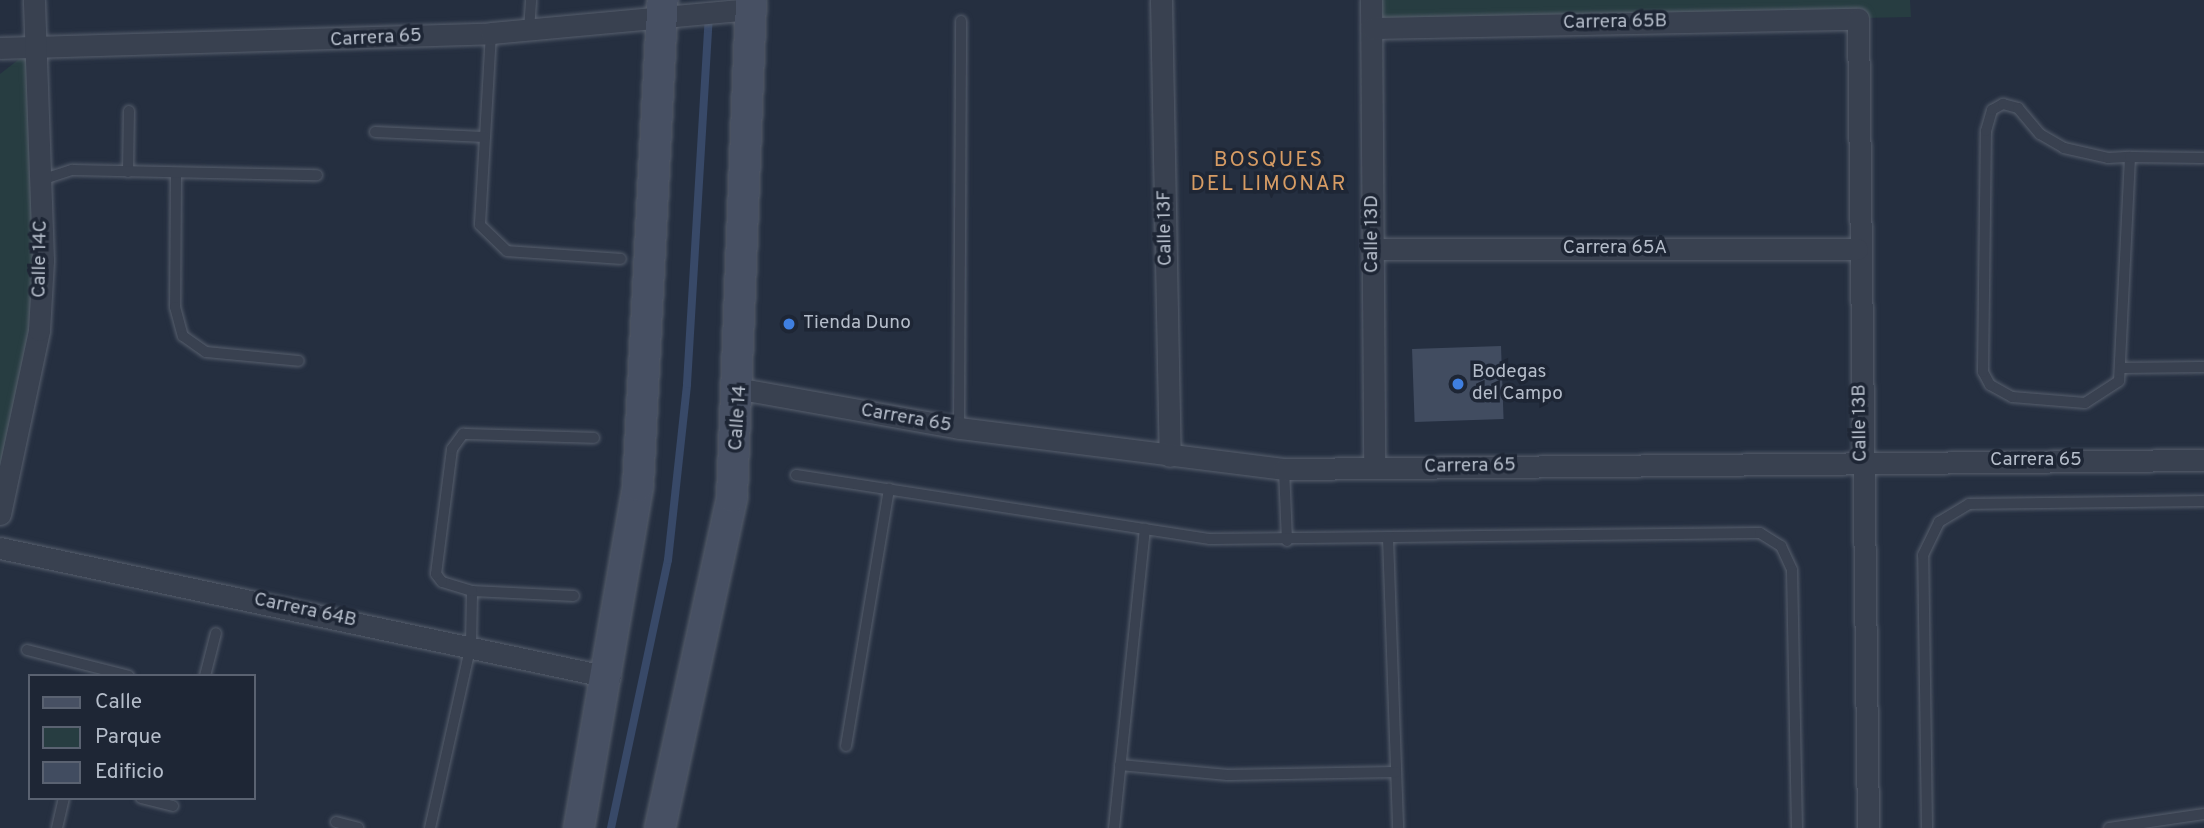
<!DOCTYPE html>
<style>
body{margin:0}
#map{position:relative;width:2204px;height:828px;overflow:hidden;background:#252f40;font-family:Overpass,sans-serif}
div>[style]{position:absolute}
.green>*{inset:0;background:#273d41}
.stream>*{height:8px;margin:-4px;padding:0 4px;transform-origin:4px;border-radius:4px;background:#384968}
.building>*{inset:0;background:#414c60;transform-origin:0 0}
.roads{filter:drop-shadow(0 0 2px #575f6d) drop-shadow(0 0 2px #575f6d)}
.lane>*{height:10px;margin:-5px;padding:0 5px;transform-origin:5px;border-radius:5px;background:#394150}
.street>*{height:21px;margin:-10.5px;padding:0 10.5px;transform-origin:10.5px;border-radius:10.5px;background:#394150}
.secondary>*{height:30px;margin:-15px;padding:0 15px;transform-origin:15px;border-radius:15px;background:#475063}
.dots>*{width:19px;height:19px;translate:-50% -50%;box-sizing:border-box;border:4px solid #1e2635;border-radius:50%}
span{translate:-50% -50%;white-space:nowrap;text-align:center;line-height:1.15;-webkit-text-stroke:7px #1e2635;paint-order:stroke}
.street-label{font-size:19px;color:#b5bdca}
.poi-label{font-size:19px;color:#b5bdca}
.left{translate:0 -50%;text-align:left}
.neighbourhood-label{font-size:21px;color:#d79c64;letter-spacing:2px}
.legend{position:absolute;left:28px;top:674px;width:228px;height:126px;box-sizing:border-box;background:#1e2635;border:2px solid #5a6271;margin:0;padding:9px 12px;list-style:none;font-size:21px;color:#b5bdca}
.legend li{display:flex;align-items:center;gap:14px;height:35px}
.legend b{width:35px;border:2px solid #5a6271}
</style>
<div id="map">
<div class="green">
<i style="clip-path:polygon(1371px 0,1910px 0,1911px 17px,1372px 28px)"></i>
<i style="clip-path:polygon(32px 49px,43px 260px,0 514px,0 74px)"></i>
</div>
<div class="stream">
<i style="left:611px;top:828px;width:274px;rotate:-78deg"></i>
<i style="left:668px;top:560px;width:177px;rotate:-83.8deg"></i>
<i style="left:687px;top:384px;width:371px;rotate:-86.6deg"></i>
</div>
<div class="building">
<i style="left:1501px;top:346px;width:73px;height:89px;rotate:88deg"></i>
</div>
<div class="roads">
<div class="lane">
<i style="left:529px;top:30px;width:30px;rotate:-86deg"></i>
<i style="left:491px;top:33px;width:192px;rotate:93.3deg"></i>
<i style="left:480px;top:225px;width:37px;rotate:44deg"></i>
<i style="left:507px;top:251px;width:114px;rotate:4deg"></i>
<i style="left:375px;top:132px;width:110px;rotate:2.6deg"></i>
<i style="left:2130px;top:157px;width:224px;rotate:92.8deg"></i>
<i style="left:2119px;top:381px;width:40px;rotate:147.1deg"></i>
<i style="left:2085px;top:403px;width:73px;rotate:-175.3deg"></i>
<i style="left:2012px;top:397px;width:25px;rotate:-151deg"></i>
<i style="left:1990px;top:385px;width:15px;rotate:-118deg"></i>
<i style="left:1983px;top:372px;width:241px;rotate:-89.3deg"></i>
<i style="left:1986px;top:131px;width:22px;rotate:-74deg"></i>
<i style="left:1992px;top:110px;width:13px;rotate:-29deg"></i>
<i style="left:2003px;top:104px;width:16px;rotate:15deg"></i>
<i style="left:2018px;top:108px;width:34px;rotate:50deg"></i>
<i style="left:2040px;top:134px;width:28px;rotate:30deg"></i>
<i style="left:2064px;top:148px;width:45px;rotate:12.8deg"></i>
<i style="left:2108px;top:158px;width:22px;rotate:-3deg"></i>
<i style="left:2130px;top:157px;width:74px;rotate:0.8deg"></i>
<i style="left:128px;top:172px;width:61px;rotate:-89.1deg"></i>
<i style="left:176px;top:173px;width:134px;rotate:90.4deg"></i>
<i style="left:175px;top:307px;width:30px;rotate:75deg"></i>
<i style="left:183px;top:336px;width:28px;rotate:35deg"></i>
<i style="left:206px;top:352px;width:93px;rotate:5.5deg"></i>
<i style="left:41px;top:180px;width:33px;rotate:-18deg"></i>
<i style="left:72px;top:170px;width:245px;rotate:1.2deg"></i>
<i style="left:2121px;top:368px;width:83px;rotate:-0.7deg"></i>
<i style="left:959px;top:428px;width:407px;rotate:-89.7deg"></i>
<i style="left:1284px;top:469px;width:72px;rotate:87.6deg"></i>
<i style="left:796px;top:475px;width:419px;rotate:8.8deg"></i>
<i style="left:1210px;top:539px;width:550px;rotate:-0.63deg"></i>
<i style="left:1760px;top:533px;width:25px;rotate:32deg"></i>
<i style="left:1781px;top:546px;width:26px;rotate:65deg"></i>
<i style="left:1792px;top:570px;width:258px;rotate:88.9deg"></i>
<i style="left:1388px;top:538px;width:290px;rotate:88deg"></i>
<i style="left:472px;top:591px;width:102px;rotate:2.8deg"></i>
<i style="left:27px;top:650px;width:105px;rotate:14.3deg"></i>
<i style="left:205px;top:676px;width:44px;rotate:-75.7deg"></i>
<i style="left:846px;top:746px;width:261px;rotate:-80.5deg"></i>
<i style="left:1120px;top:765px;width:108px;rotate:5.3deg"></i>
<i style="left:1228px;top:775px;width:168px;rotate:-1deg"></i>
<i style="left:141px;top:798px;width:33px;rotate:14deg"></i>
<i style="left:336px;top:822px;width:23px;rotate:15deg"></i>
<i style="left:57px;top:828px;width:31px;rotate:-77deg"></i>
<i style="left:430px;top:828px;width:188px;rotate:-77.4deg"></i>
<i style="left:471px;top:645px;width:54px;rotate:-88.9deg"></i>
<i style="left:472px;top:591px;width:31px;rotate:-163deg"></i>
<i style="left:442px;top:582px;width:10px;rotate:-127deg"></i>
<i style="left:436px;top:574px;width:126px;rotate:-82.7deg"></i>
<i style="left:452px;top:449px;width:19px;rotate:-54deg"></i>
<i style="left:463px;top:434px;width:131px;rotate:1.7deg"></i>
<i style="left:1114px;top:828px;width:301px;rotate:-84.1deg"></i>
<i style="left:1927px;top:828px;width:273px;rotate:-90.8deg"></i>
<i style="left:1923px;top:555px;width:37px;rotate:-64deg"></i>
<i style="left:1939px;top:522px;width:35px;rotate:-31deg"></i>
<i style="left:1969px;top:504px;width:235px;rotate:-0.7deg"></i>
<i style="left:2109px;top:828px;width:96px;rotate:-8.4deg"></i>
</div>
<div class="street">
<i style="left:1161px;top:0;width:456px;rotate:88.9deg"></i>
<i style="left:1371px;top:0;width:468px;rotate:89.6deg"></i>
<i style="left:1372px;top:28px;width:486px;rotate:-1.1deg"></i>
<i style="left:1858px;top:19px;width:809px;rotate:89.29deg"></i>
<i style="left:0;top:48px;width:491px;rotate:-1.7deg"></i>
<i style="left:491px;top:33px;width:261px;rotate:-5.3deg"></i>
<i style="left:1373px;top:249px;width:484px"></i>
<i style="left:741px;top:389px;width:221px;rotate:10.1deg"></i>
<i style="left:959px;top:428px;width:328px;rotate:7.2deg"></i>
<i style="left:1284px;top:469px;width:920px;rotate:-0.56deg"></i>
<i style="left:0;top:514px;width:188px;rotate:-78deg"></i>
<i style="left:39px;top:330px;width:70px;rotate:-86.7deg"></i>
<i style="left:43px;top:260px;width:260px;rotate:-92deg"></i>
<i style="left:0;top:548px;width:623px;rotate:11.96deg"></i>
</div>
<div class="secondary">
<i style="left:579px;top:828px;width:347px;rotate:-80.2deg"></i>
<i style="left:638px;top:486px;width:487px;rotate:-87.1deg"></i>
<i style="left:660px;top:828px;width:339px;rotate:-77.7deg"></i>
<i style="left:732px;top:497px;width:497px;rotate:-87.8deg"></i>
</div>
</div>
<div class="dots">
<i style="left:789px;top:324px;background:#3f7fe0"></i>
<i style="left:1458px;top:384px;background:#3f7fe0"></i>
</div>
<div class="street-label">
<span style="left:1615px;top:23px;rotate:-1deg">Carrera 65B</span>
<span style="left:376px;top:39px;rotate:-3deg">Carrera 65</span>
<span style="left:1166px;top:228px;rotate:-91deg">Calle 13F</span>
<span style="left:1373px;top:234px;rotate:-90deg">Calle 13D</span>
<span style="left:1615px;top:249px">Carrera 65A</span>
<span style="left:41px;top:259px;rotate:-89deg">Calle 14C</span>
<span style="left:739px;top:418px;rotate:-86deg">Calle 14</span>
<span style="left:906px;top:419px;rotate:10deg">Carrera 65</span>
<span style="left:1861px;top:423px;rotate:-91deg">Calle 13B</span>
<span style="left:2036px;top:461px">Carrera 65</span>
<span style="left:1470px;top:467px;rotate:-1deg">Carrera 65</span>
<span style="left:305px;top:611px;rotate:12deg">Carrera 64B</span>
</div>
<div class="poi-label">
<span class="left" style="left:803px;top:324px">Tienda Duno</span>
<span class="left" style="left:1472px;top:384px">Bodegas<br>del Campo</span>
</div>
<div class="neighbourhood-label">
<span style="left:1269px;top:173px">BOSQUES<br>DEL LIMONAR</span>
</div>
<ul class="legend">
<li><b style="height:9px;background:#475063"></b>Calle</li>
<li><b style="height:19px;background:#273d41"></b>Parque</li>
<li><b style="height:19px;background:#414c60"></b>Edificio</li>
</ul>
</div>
